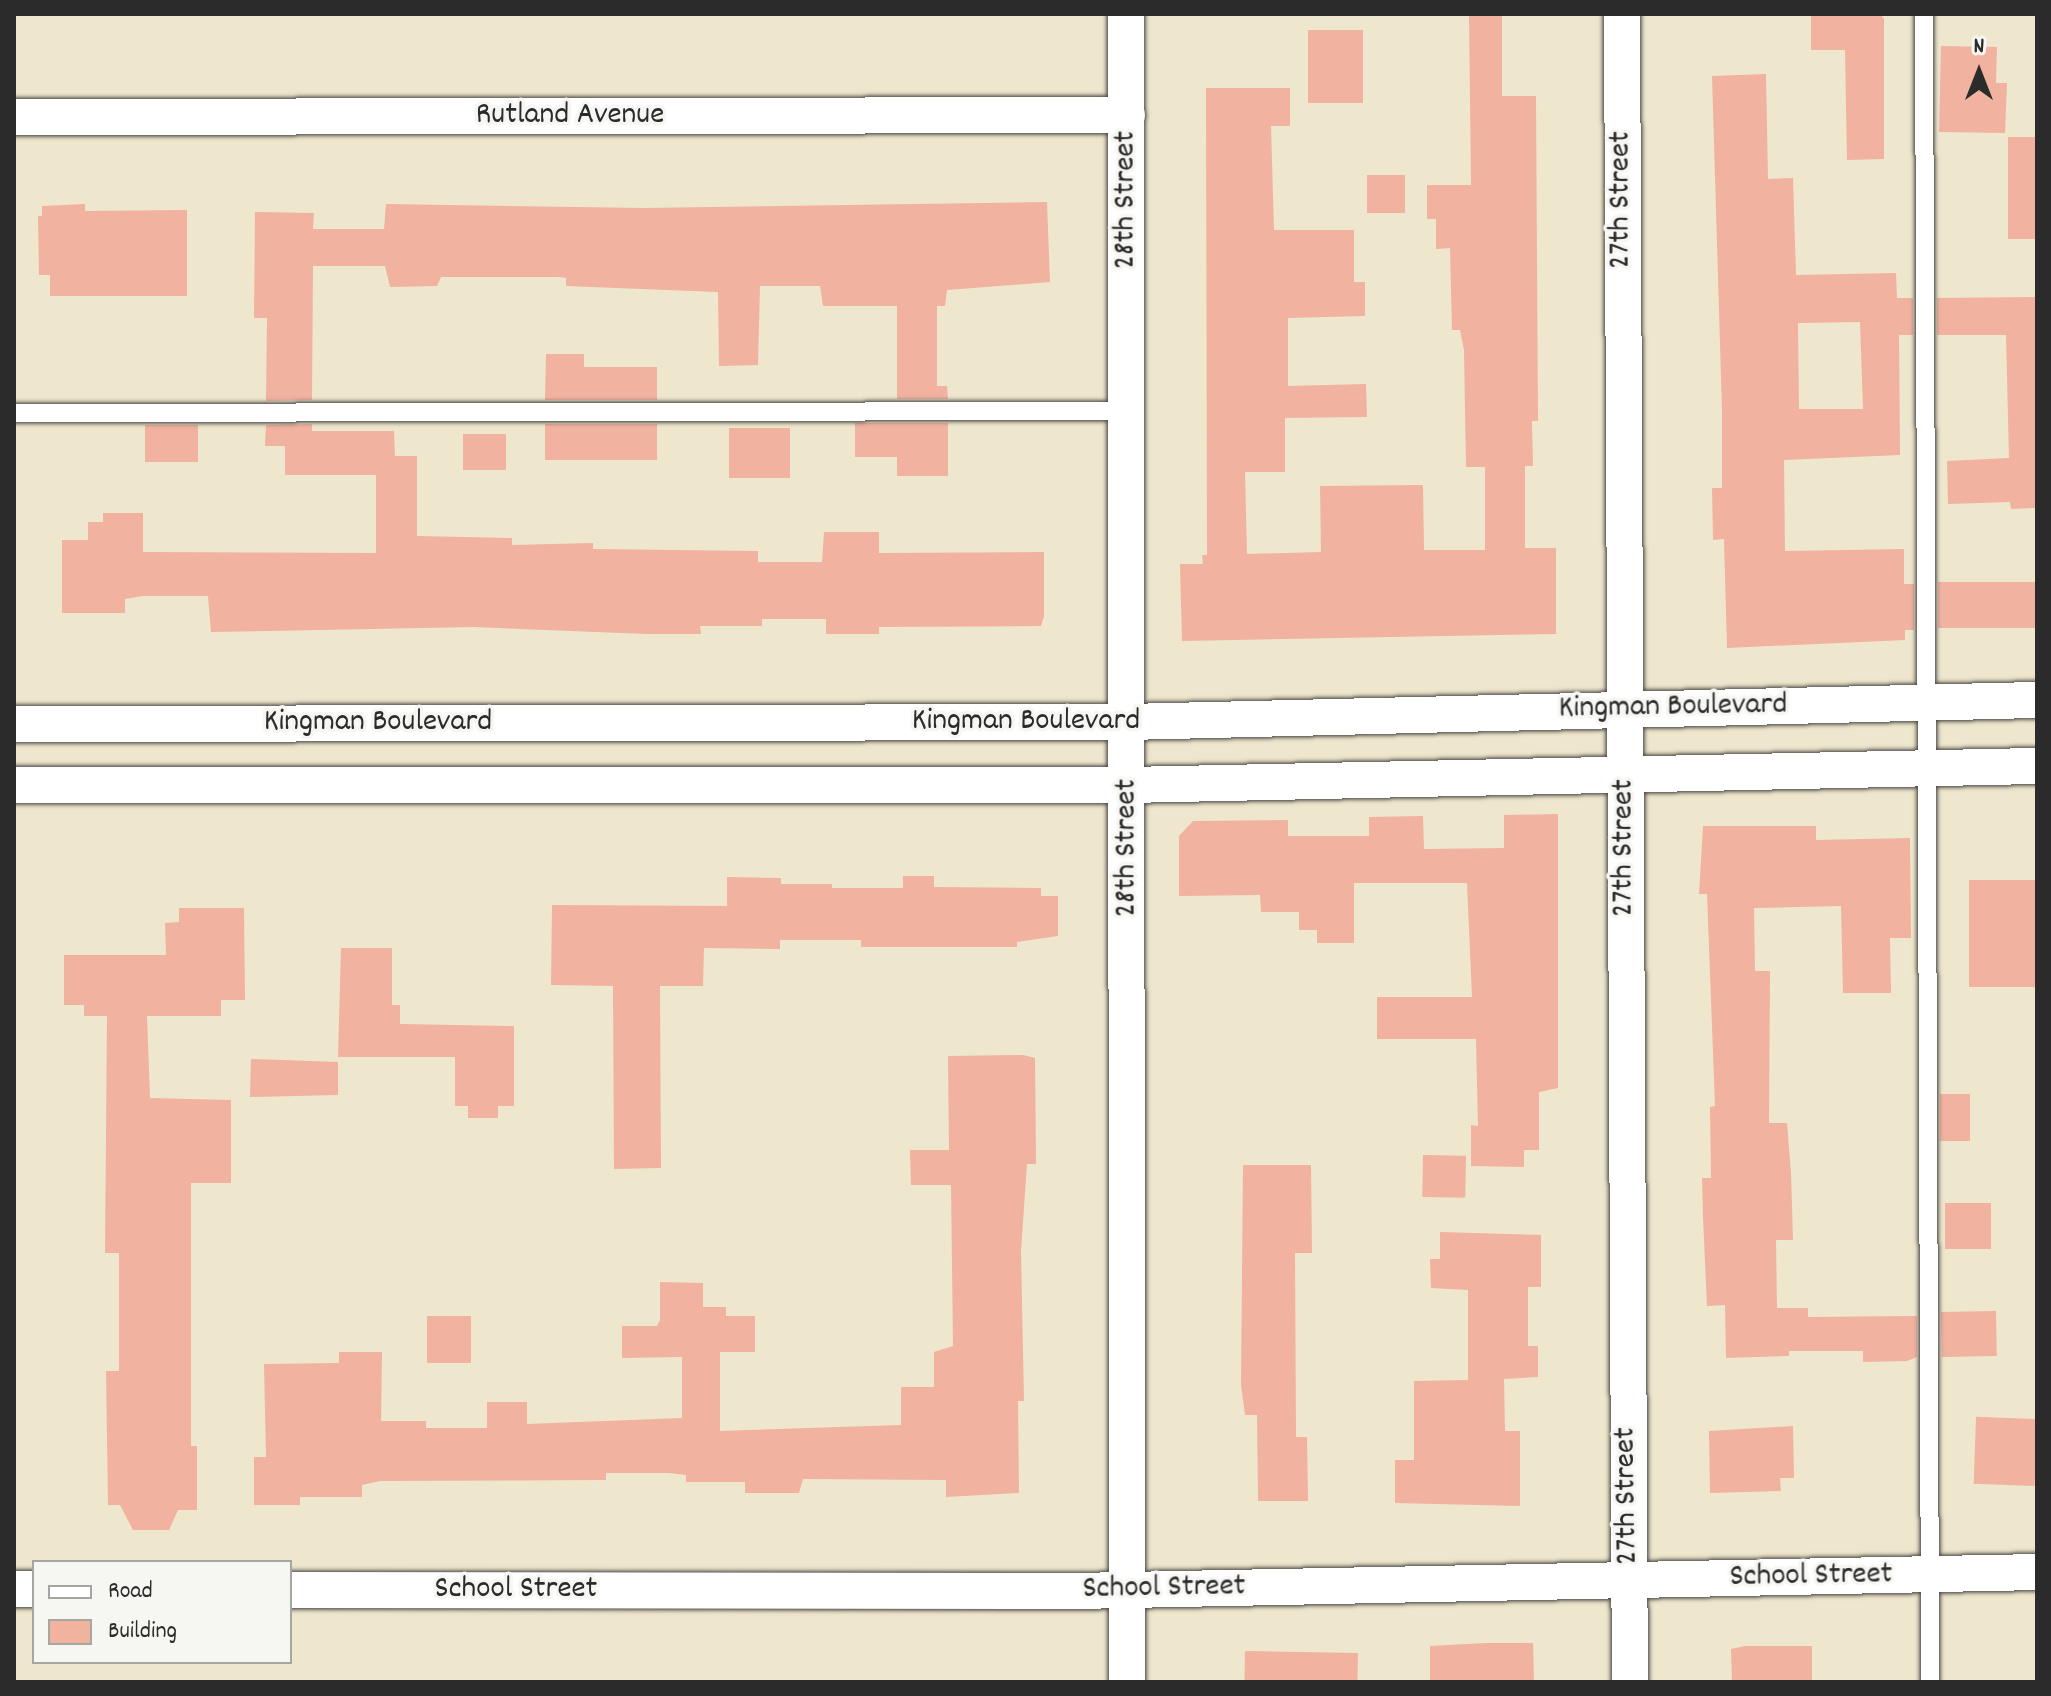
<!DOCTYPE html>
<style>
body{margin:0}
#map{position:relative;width:2051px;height:1696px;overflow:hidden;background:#eee6cd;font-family:Dekko,sans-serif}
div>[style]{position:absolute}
.building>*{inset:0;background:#f1b2a0;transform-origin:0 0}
.roads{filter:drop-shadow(0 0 2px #484743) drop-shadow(0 0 2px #484743)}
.lane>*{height:18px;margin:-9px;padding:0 9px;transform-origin:9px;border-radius:9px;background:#fff}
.street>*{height:36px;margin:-18px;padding:0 18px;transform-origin:18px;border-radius:18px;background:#fff}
span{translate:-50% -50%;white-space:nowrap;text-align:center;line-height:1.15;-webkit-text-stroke:7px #f6f6f2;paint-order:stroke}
.street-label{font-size:32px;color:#2b2b2b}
.frame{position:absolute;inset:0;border:16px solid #2b2b2b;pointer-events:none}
.legend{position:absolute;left:32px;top:1560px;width:260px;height:104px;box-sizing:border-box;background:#f6f6f2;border:2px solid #a5a5a2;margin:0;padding:10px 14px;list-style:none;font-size:24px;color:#2b2b2b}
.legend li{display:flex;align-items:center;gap:16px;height:40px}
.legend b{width:40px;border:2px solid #a5a5a2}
.north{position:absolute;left:1939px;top:32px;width:80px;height:80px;-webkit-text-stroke:6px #f6f6f2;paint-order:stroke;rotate:0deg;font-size:22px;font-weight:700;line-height:32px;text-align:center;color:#2b2b2b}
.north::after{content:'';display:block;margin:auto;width:28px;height:36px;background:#2b2b2b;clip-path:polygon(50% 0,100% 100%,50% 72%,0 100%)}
</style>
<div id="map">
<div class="building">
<i style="clip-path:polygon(1469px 14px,1502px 14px,1502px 96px,1536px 96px,1538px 421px,1532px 421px,1533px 466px,1525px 466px,1525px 548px,1556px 548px,1556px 634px,1182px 641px,1180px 564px,1203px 564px,1202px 555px,1207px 555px,1206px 88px,1290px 88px,1290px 126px,1271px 126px,1274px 230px,1354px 230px,1354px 282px,1365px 282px,1365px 316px,1288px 318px,1288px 386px,1366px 384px,1367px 417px,1285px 418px,1285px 472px,1245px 472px,1247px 554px,1321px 552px,1320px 486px,1423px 485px,1424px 550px,1485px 550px,1485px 467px,1466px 467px,1464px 350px,1460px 330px,1452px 330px,1450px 248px,1436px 249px,1436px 219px,1427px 219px,1427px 185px,1471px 185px)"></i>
<i style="clip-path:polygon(1811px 14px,1880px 14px,1884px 19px,1884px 159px,1847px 160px,1845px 50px,1811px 50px)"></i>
<i style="left:1308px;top:30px;width:55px;height:73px"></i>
<i style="clip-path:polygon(1941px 46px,1997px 47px,1996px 83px,2007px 83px,2005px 133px,1939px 132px)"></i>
<i style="clip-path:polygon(evenodd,1766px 74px,1768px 179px,1793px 178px,1796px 275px,1896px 273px,1897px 298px,1913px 298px,1913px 335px,1899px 335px,1900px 455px,1784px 460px,1785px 551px,1904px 549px,1904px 584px,1914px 584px,1914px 630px,1905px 630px,1905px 640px,1727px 648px,1724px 539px,1713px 540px,1712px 488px,1722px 488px,1722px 411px,1712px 76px,1766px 74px,1860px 322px,1863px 409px,1799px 409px,1798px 323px,1860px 322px)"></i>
<i style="left:2008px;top:137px;width:29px;height:102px"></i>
<i style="left:1367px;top:175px;width:38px;height:38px"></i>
<i style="clip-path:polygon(1047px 202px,1050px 282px,947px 290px,945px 306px,937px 306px,937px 386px,947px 386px,948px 399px,897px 399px,897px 306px,823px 306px,820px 286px,760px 286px,758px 365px,719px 366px,718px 292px,566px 286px,566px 278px,559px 277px,441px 277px,437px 286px,390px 287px,385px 266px,313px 266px,312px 400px,266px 401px,267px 318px,254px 318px,255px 212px,314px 213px,313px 229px,384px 229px,386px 204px,644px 208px)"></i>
<i style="clip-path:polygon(85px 204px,85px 211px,187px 210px,187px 296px,50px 296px,50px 275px,39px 275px,38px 216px,42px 216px,42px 206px)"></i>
<i style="clip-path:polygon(2037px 297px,2037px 508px,2011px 509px,2010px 502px,1948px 504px,1947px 461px,2009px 458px,2006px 335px,1937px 335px,1937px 298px)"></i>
<i style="clip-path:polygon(546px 354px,584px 354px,584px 367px,657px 367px,657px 400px,545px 400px)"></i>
<i style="clip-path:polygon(855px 423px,948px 423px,948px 476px,897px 476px,897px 457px,855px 457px)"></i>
<i style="clip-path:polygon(312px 424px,312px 431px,394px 431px,395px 456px,417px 456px,417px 536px,512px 538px,512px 545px,593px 543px,593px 549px,758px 551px,758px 562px,822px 562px,824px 532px,879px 532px,879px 553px,1044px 552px,1044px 616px,1041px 626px,879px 627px,879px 634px,826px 634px,826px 619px,762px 619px,762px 626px,700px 626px,701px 634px,646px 634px,474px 627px,211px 632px,208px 596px,143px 596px,125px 599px,125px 613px,62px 613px,62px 540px,88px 540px,88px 522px,103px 522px,103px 513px,143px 513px,143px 552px,376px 553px,376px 475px,285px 475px,285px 446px,265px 446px,266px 425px)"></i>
<i style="left:545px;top:424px;width:112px;height:36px"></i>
<i style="left:145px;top:425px;width:53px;height:37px"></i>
<i style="left:729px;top:428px;width:61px;height:50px"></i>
<i style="left:463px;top:434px;width:43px;height:36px"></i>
<i style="left:2037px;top:582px;width:46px;height:99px;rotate:90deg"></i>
<i style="clip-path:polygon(1558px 814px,1558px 1088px,1539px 1092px,1539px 1150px,1524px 1150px,1524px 1167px,1471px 1166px,1471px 1125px,1478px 1126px,1476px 1039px,1377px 1039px,1377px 997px,1472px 997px,1467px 883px,1354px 883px,1354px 943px,1317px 943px,1317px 930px,1299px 930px,1299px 912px,1261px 912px,1260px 895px,1179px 896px,1179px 836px,1193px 821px,1288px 820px,1288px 836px,1369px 836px,1369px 817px,1423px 816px,1424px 849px,1504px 848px,1504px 815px)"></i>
<i style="clip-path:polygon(1703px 826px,1816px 826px,1816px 840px,1910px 838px,1911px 938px,1890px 938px,1891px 993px,1843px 993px,1841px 906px,1754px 908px,1755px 971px,1770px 971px,1769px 1123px,1787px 1123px,1791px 1173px,1793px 1240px,1776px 1240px,1777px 1308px,1808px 1308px,1808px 1317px,1917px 1316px,1917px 1357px,1907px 1361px,1863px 1362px,1863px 1351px,1789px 1351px,1789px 1356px,1726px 1358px,1725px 1305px,1707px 1306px,1703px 1217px,1702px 1178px,1711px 1178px,1710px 1107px,1715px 1106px,1707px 894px,1699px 894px)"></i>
<i style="clip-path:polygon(903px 876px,934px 876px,934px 887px,1041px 888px,1041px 896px,1058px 896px,1058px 936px,1017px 942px,1017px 947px,861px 947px,861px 940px,780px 940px,780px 949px,704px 948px,703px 986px,660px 986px,661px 1168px,614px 1169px,613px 986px,551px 985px,552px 905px,727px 906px,727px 877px,781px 878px,781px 884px,832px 884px,832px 888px,903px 888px)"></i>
<i style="left:2037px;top:880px;width:107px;height:68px;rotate:90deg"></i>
<i style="clip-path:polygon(179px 908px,244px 908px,245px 1000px,221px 1000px,221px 1016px,147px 1016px,150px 1098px,231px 1100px,231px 1183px,191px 1183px,191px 1446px,197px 1446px,197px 1510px,178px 1510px,169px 1530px,133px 1530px,120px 1505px,108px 1505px,106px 1371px,119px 1371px,119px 1253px,105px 1253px,107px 1016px,84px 1016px,84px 1005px,64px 1005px,64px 955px,166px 955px,165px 923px,179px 922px)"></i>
<i style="clip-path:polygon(341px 948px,392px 948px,392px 1005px,400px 1005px,400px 1024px,514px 1026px,514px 1106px,498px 1106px,498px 1118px,468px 1118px,468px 1106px,455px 1106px,455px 1057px,338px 1057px)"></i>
<i style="clip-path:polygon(1023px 1055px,1035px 1058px,1036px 1164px,1027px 1164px,1021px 1251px,1024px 1401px,1018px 1401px,1019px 1493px,946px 1497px,946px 1480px,803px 1479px,799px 1493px,745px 1493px,745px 1482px,686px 1482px,686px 1475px,669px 1473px,606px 1473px,606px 1480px,380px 1481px,362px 1485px,362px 1497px,300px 1497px,300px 1505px,254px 1505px,254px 1457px,266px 1457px,264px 1364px,339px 1363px,339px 1352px,382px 1352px,381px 1421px,426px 1421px,426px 1428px,487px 1428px,487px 1402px,527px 1402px,527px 1424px,682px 1418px,682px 1357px,622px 1358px,622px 1326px,657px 1326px,660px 1320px,660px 1282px,703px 1283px,703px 1307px,726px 1307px,726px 1316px,755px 1316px,755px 1352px,720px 1352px,720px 1431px,901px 1425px,901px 1387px,934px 1387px,934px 1352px,953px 1346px,951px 1185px,911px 1185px,910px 1150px,949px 1150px,948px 1056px)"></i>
<i style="clip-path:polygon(251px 1059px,338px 1062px,338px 1095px,250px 1097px)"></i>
<i style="left:1940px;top:1094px;width:30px;height:47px"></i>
<i style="left:1423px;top:1155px;width:43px;height:42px;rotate:1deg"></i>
<i style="clip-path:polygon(1243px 1165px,1311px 1165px,1312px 1253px,1295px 1253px,1296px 1437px,1307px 1437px,1308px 1501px,1258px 1501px,1257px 1415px,1245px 1415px,1241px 1385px)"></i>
<i style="left:1945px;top:1203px;width:46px;height:46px"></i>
<i style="clip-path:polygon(1440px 1232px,1541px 1235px,1541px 1287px,1528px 1287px,1528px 1346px,1538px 1346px,1538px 1377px,1504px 1379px,1505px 1431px,1520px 1431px,1520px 1506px,1395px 1503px,1395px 1460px,1414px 1460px,1414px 1381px,1468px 1380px,1468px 1290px,1431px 1288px,1430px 1259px,1440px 1259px)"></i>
<i style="left:1996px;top:1311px;width:45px;height:55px;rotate:89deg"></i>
<i style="left:427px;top:1316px;width:44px;height:47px"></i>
<i style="left:2037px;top:1419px;width:67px;height:61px;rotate:92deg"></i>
<i style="clip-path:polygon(1793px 1426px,1794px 1478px,1780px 1478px,1781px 1491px,1710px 1493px,1709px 1431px)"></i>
<i style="clip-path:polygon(1486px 1643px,1533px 1643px,1534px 1682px,1430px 1682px,1430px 1646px)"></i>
<i style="clip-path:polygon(1745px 1646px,1812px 1646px,1812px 1682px,1732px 1682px,1731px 1649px)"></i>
<i style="left:1245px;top:1651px;width:113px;height:31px;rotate:1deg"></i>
</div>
<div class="roads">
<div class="lane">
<i style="left:1924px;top:14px;width:1668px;rotate:89.79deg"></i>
<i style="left:14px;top:413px;width:1113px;rotate:-0.1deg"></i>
</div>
<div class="street">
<i style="left:1126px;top:14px;width:1668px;rotate:89.97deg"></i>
<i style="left:1622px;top:14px;width:1668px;rotate:89.73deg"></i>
<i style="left:14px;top:117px;width:1113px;rotate:-0.1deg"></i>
<i style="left:14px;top:724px;width:1114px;rotate:-0.1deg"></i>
<i style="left:1128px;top:722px;width:909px;rotate:-1.39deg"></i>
<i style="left:14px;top:785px;width:1114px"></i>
<i style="left:1128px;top:785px;width:909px;rotate:-1.2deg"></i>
<i style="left:14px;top:1589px;width:20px"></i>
<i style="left:290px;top:1590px;width:786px;rotate:0.07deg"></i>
<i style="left:1076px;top:1591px;width:961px;rotate:-1.13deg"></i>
</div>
</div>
<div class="street-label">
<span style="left:570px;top:116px">Rutland Avenue</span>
<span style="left:1127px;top:200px;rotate:-90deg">28th Street</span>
<span style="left:1622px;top:200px;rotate:-90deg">27th Street</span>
<span style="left:1673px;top:708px;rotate:-1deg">Kingman Boulevard</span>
<span style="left:1026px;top:722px">Kingman Boulevard</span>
<span style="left:378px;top:723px">Kingman Boulevard</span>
<span style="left:1128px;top:848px;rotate:-90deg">28th Street</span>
<span style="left:1625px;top:848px;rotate:-90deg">27th Street</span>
<span style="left:1628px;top:1496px;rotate:-91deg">27th Street</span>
<span style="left:1811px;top:1577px;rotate:-1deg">School Street</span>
<span style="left:1164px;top:1589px;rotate:-1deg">School Street</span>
<span style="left:516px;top:1590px">School Street</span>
</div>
<div class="frame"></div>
<ul class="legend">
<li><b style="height:10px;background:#fff"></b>Road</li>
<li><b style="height:22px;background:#f1b2a0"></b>Building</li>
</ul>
<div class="north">N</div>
</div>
